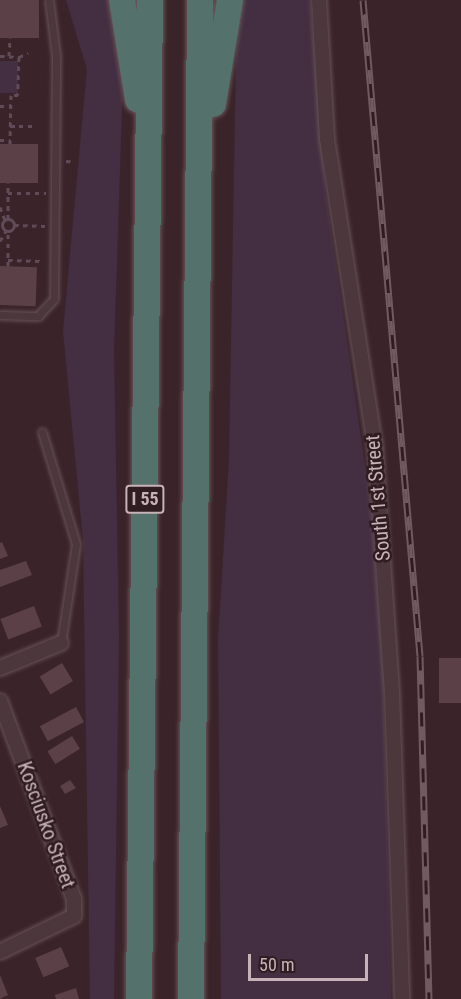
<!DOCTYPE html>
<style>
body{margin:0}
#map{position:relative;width:461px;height:999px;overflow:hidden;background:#3b2429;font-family:"Roboto Condensed",sans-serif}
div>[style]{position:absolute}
.green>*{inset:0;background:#442e41;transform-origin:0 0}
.building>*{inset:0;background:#5b4047;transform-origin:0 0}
.path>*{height:3px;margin-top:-1.5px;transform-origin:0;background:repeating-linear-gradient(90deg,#604b59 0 4.5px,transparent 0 9px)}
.path>.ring{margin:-1.5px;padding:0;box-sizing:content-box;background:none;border:3px solid #604b59;border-radius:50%}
.roads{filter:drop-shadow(0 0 2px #665357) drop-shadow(0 0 2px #665357)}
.lane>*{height:7px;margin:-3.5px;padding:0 3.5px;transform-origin:3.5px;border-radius:3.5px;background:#4c383c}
.street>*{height:14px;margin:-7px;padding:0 7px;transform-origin:7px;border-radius:7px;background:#4c383c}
.highway>*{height:26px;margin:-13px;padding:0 13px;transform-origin:13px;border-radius:13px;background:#55716c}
.rail>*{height:7px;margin-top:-3.5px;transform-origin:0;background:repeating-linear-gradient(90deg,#301d21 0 14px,#725a5f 0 28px);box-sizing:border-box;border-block:2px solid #725a5f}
span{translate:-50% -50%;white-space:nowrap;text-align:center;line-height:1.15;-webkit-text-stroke:5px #301d21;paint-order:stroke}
.shield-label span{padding:2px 4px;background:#301d21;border:2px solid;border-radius:4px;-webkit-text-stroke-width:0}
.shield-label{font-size:18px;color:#c7b3b7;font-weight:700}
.street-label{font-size:20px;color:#c7b3b7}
.scale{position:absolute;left:248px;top:954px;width:120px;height:27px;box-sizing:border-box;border:3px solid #c7b3b7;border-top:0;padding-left:8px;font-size:18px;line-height:21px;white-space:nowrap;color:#c7b3b7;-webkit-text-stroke:4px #301d21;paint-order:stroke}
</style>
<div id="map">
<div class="green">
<i style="clip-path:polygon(66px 0,115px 0,123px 81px,114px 350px,119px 638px,114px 999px,90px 999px,83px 540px,63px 331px,87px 69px)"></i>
<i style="clip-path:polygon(237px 0,310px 0,325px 189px,371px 507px,383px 673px,391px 999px,221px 999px,218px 639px,229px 460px)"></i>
<i style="left:0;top:61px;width:18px;height:32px"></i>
</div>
<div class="building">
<i style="left:0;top:0;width:39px;height:38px"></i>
<i style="left:0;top:144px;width:38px;height:39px"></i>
<i style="left:0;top:266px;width:37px;height:39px;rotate:2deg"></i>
<i style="clip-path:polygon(2px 542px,8px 556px,0 559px,0 543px)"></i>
<i style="clip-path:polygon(26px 561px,32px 575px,0 587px,0 570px)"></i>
<i style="left:34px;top:606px;width:22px;height:36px;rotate:69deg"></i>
<i style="left:461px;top:658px;width:45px;height:22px;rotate:90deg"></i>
<i style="left:62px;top:663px;width:21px;height:26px;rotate:59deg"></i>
<i style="left:76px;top:707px;width:17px;height:41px;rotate:62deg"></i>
<i style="left:72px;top:736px;width:15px;height:29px;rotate:58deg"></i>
<i style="clip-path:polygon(70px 780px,76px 788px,65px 794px,60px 786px)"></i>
<i style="clip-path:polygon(0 806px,8px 825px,0 828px)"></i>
<i style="left:61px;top:947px;width:21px;height:28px;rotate:67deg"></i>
<i style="clip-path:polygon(0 975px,8px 995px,0 999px)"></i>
<i style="clip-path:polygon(76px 988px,79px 999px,56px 999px,55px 995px)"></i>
</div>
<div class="path">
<i style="left:0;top:56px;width:19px;rotate:3deg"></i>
<i style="left:19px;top:57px;width:38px;rotate:92deg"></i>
<i style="left:18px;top:95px;width:7px;rotate:180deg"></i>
<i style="left:11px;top:95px;width:49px;rotate:91.2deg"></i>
<i style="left:9px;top:56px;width:18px;rotate:-87deg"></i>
<i style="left:19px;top:57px;width:10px;rotate:-24deg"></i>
<i style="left:0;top:106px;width:11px"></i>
<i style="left:10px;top:126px;width:24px"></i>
<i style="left:0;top:140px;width:10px"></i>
<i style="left:66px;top:161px;width:9px;rotate:6deg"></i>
<i style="left:8px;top:193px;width:38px"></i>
<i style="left:0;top:207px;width:14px;rotate:69deg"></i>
<i class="ring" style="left:2px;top:219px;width:9px;height:9px"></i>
<i style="left:8px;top:219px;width:36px;rotate:-90deg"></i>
<i style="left:14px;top:225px;width:31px;rotate:2deg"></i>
<i style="left:0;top:241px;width:12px;rotate:-59deg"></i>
<i style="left:8px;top:260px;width:32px;rotate:2deg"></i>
<i style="left:8px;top:266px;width:34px;rotate:-90deg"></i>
</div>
<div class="roads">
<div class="lane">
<i style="left:0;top:315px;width:38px;rotate:2deg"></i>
<i style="left:38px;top:316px;width:23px;rotate:-47deg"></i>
<i style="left:54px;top:299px;width:243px;rotate:-89.5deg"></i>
<i style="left:56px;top:56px;width:56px;rotate:-97.1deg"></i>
<i style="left:42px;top:432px;width:117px;rotate:73.1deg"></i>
<i style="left:76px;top:544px;width:100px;rotate:98.6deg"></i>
</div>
<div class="street">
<i style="left:319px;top:0;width:139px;rotate:86.7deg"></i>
<i style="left:327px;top:139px;width:309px;rotate:81.1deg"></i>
<i style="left:375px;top:444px;width:249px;rotate:86.1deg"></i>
<i style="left:392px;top:692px;width:307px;rotate:88.1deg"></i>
<i style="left:0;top:668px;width:66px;rotate:-22.3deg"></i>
<i style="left:0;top:701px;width:211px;rotate:69.5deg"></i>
<i style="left:74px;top:899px;width:17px;rotate:90deg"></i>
<i style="left:74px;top:916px;width:82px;rotate:154.1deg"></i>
</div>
<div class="highway">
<i style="left:122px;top:0;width:101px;rotate:80.9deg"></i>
<i style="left:213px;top:104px;width:105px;rotate:-80.7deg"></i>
<i style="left:139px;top:999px;width:999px;rotate:-89.37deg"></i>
<i style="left:191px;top:999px;width:999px;rotate:-89.48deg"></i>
</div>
</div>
<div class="rail">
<i style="left:363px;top:0;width:658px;rotate:85.03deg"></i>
<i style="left:420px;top:656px;width:343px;rotate:88.5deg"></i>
</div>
<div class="shield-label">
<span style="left:145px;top:499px">I 55</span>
</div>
<div class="street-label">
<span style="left:378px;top:498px;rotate:-95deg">South 1st Street</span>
<span style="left:46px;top:825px;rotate:70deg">Kosciusko Street</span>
</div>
<div class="scale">50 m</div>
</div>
